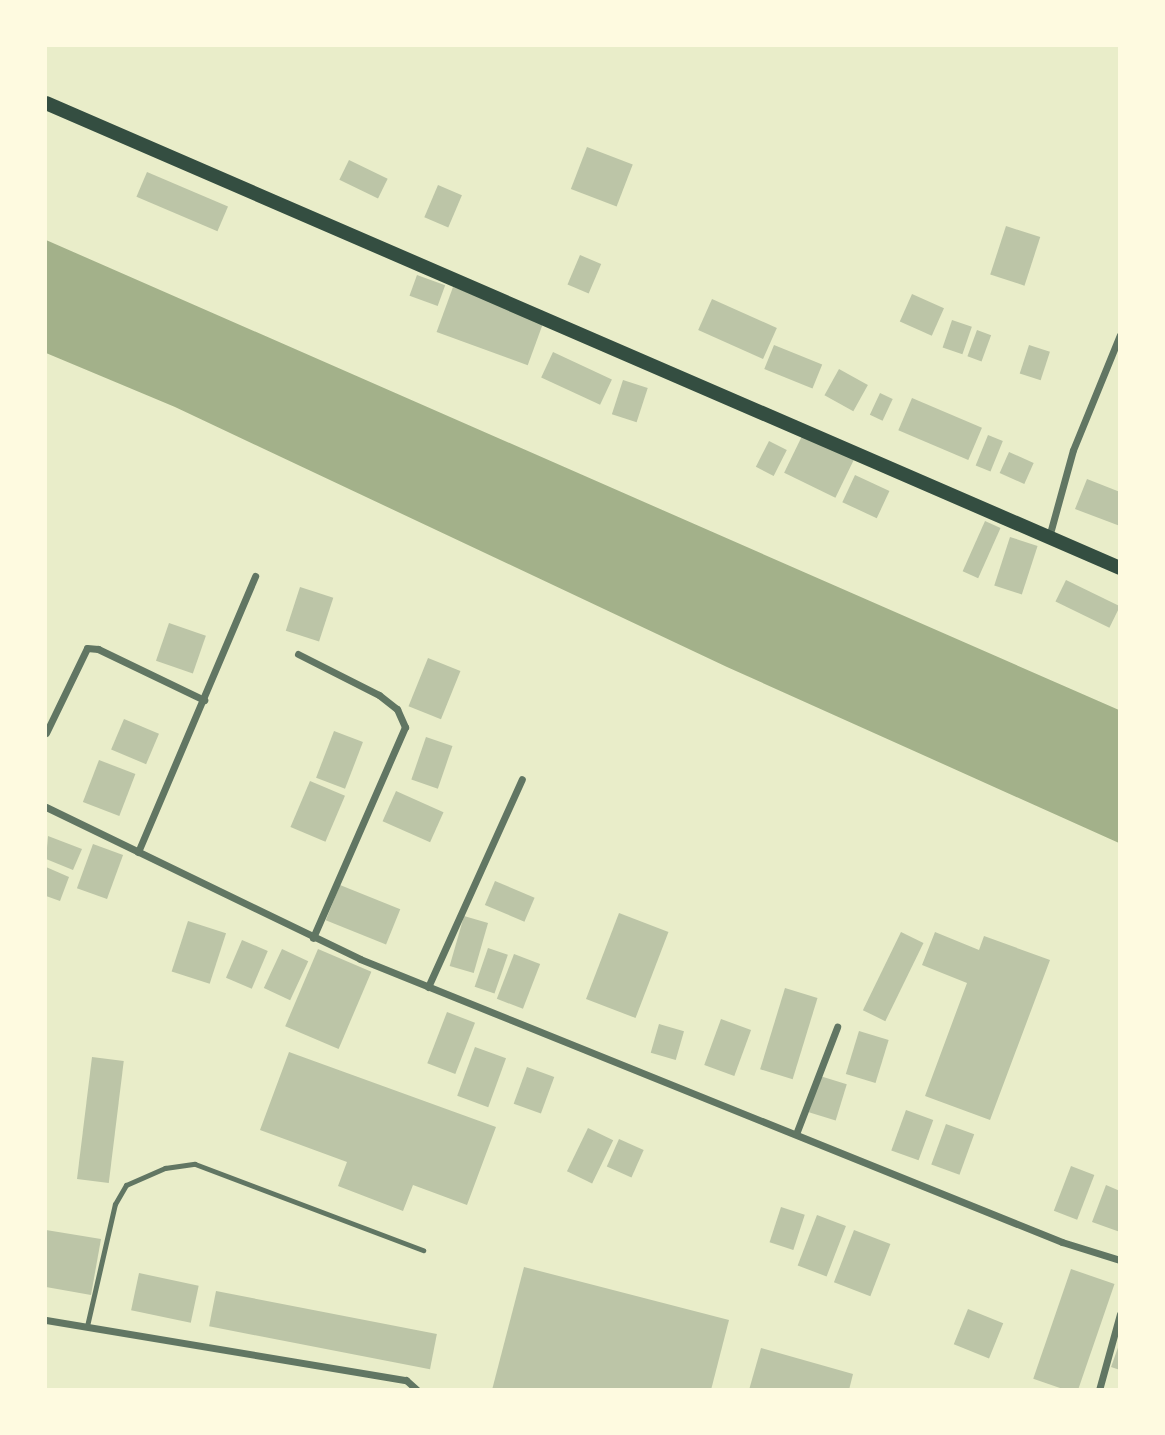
<!DOCTYPE html>
<style>
body{margin:0}
#map{position:relative;width:1165px;height:1435px;overflow:hidden;background:#e9edc9;font-family:Poppins,sans-serif}
div>[style]{position:absolute}
.water>*{inset:0;background:#a3b18a}
.building>*{inset:0;background:#bcc5a7;transform-origin:0 0}
.service>*{height:5px;margin:-2.5px;padding:0 2.5px;transform-origin:2.5px;border-radius:2.5px;background:#617663}
.minor>*{height:7px;margin:-3.5px;padding:0 3.5px;transform-origin:3.5px;border-radius:3.5px;background:#617663}
.secondary>*{height:14px;margin:-7px;padding:0 7px;transform-origin:7px;border-radius:7px;background:#344e41}
span{translate:-50% -50%;white-space:nowrap;text-align:center;line-height:1.15;-webkit-text-stroke:6px #fefae0;paint-order:stroke}
.frame{position:absolute;inset:0;border:47px solid #fefae0;pointer-events:none}
</style>
<div id="map">
<div class="water">
<i style="clip-path:polygon(46px 240px,1119px 710px,1119px 843px,727px 667px,175px 407px,46px 353px)"></i>
</div>
<div class="building">
<i style="left:587px;top:147px;width:49px;height:45px;rotate:21deg"></i>
<i style="left:349px;top:160px;width:43px;height:22px;rotate:26deg"></i>
<i style="left:147px;top:172px;width:88px;height:27px;rotate:23deg"></i>
<i style="left:438px;top:185px;width:26px;height:35px;rotate:23deg"></i>
<i style="left:1006px;top:226px;width:36px;height:51px;rotate:18deg"></i>
<i style="left:580px;top:255px;width:23px;height:32px;rotate:23deg"></i>
<i style="left:417px;top:275px;width:30px;height:22px;rotate:20deg"></i>
<i style="left:453px;top:287px;width:97px;height:48px;rotate:20deg"></i>
<i style="left:912px;top:294px;width:35px;height:30px;rotate:24deg"></i>
<i style="left:712px;top:299px;width:71px;height:34px;rotate:24deg"></i>
<i style="left:952px;top:320px;width:21px;height:29px;rotate:19deg"></i>
<i style="left:977px;top:330px;width:15px;height:28px;rotate:20deg"></i>
<i style="left:774px;top:345px;width:52px;height:26px;rotate:22deg"></i>
<i style="left:1029px;top:345px;width:22px;height:30px;rotate:18deg"></i>
<i style="left:553px;top:352px;width:65px;height:28px;rotate:25deg"></i>
<i style="left:839px;top:369px;width:33px;height:30px;rotate:29deg"></i>
<i style="left:623px;top:380px;width:26px;height:36px;rotate:18deg"></i>
<i style="left:880px;top:393px;width:14px;height:24px;rotate:25deg"></i>
<i style="left:912px;top:398px;width:76px;height:35px;rotate:23deg"></i>
<i style="left:803px;top:434px;width:57px;height:43px;rotate:26deg"></i>
<i style="left:988px;top:435px;width:16px;height:33px;rotate:22deg"></i>
<i style="left:769px;top:441px;width:20px;height:29px;rotate:27deg"></i>
<i style="left:1009px;top:452px;width:27px;height:23px;rotate:24deg"></i>
<i style="left:855px;top:475px;width:38px;height:30px;rotate:25deg"></i>
<i style="clip-path:polygon(1087px 479px,1120px 492px,1120px 526px,1075px 509px)"></i>
<i style="left:985px;top:521px;width:17px;height:55px;rotate:24deg"></i>
<i style="left:1010px;top:537px;width:29px;height:51px;rotate:18deg"></i>
<i style="left:1066px;top:580px;width:60px;height:24px;rotate:26deg"></i>
<i style="left:300px;top:587px;width:35px;height:46px;rotate:18deg"></i>
<i style="left:169px;top:623px;width:39px;height:40px;rotate:19deg"></i>
<i style="left:428px;top:658px;width:35px;height:52px;rotate:22deg"></i>
<i style="left:124px;top:719px;width:38px;height:33px;rotate:23deg"></i>
<i style="left:334px;top:731px;width:31px;height:50px;rotate:21deg"></i>
<i style="left:426px;top:737px;width:28px;height:45px;rotate:19deg"></i>
<i style="left:99px;top:760px;width:39px;height:45px;rotate:21deg"></i>
<i style="left:310px;top:781px;width:38px;height:50px;rotate:23deg"></i>
<i style="left:396px;top:791px;width:52px;height:33px;rotate:24deg"></i>
<i style="clip-path:polygon(48px 836px,82px 849px,73px 870px,46px 859px)"></i>
<i style="left:93px;top:844px;width:32px;height:47px;rotate:20deg"></i>
<i style="clip-path:polygon(46px 867px,69px 877px,60px 901px,46px 896px)"></i>
<i style="left:495px;top:881px;width:43px;height:26px;rotate:23deg"></i>
<i style="left:340px;top:885px;width:65px;height:38px;rotate:22deg"></i>
<i style="left:619px;top:913px;width:53px;height:92px;rotate:21deg"></i>
<i style="left:464px;top:916px;width:25px;height:52px;rotate:16deg"></i>
<i style="left:188px;top:921px;width:40px;height:53px;rotate:18deg"></i>
<i style="left:901px;top:932px;width:25px;height:87px;rotate:26deg"></i>
<i style="clip-path:polygon(935px 932px,979px 950px,984px 936px,1050px 960px,990px 1120px,925px 1096px,967px 983px,922px 965px)"></i>
<i style="left:242px;top:940px;width:28px;height:41px;rotate:23deg"></i>
<i style="left:488px;top:948px;width:21px;height:41px;rotate:19deg"></i>
<i style="left:282px;top:949px;width:29px;height:43px;rotate:25deg"></i>
<i style="left:318px;top:949px;width:58px;height:84px;rotate:23deg"></i>
<i style="left:514px;top:954px;width:28px;height:48px;rotate:21deg"></i>
<i style="left:785px;top:988px;width:34px;height:85px;rotate:17deg"></i>
<i style="left:447px;top:1012px;width:30px;height:55px;rotate:21deg"></i>
<i style="left:721px;top:1019px;width:32px;height:49px;rotate:20deg"></i>
<i style="left:659px;top:1024px;width:26px;height:30px;rotate:16deg"></i>
<i style="left:859px;top:1031px;width:31px;height:45px;rotate:17deg"></i>
<i style="left:475px;top:1047px;width:33px;height:52px;rotate:20deg"></i>
<i style="clip-path:polygon(289px 1052px,496px 1127px,467px 1205px,413px 1185px,403px 1211px,338px 1186px,347px 1162px,260px 1130px)"></i>
<i style="left:92px;top:1057px;width:32px;height:123px;rotate:7deg"></i>
<i style="left:527px;top:1067px;width:29px;height:39px;rotate:20deg"></i>
<i style="left:820px;top:1076px;width:28px;height:38px;rotate:17deg"></i>
<i style="left:906px;top:1110px;width:29px;height:43px;rotate:20deg"></i>
<i style="left:946px;top:1124px;width:30px;height:43px;rotate:20deg"></i>
<i style="left:588px;top:1128px;width:28px;height:48px;rotate:26deg"></i>
<i style="left:619px;top:1139px;width:27px;height:30px;rotate:24deg"></i>
<i style="left:1071px;top:1166px;width:25px;height:48px;rotate:21deg"></i>
<i style="clip-path:polygon(1106px 1185px,1120px 1191px,1120px 1232px,1092px 1222px)"></i>
<i style="left:781px;top:1207px;width:25px;height:37px;rotate:18deg"></i>
<i style="left:817px;top:1215px;width:31px;height:54px;rotate:21deg"></i>
<i style="clip-path:polygon(46px 1230px,101px 1239px,91px 1295px,46px 1287px)"></i>
<i style="left:854px;top:1230px;width:39px;height:56px;rotate:21deg"></i>
<i style="clip-path:polygon(524px 1267px,729px 1320px,711px 1390px,492px 1390px)"></i>
<i style="left:1071px;top:1269px;width:46px;height:116px;rotate:19deg"></i>
<i style="left:139px;top:1273px;width:61px;height:38px;rotate:12deg"></i>
<i style="left:216px;top:1291px;width:225px;height:36px;rotate:11deg"></i>
<i style="left:968px;top:1309px;width:38px;height:38px;rotate:22deg"></i>
<i style="clip-path:polygon(1120px 1342px,1120px 1370px,1111px 1367px)"></i>
<i style="clip-path:polygon(761px 1348px,853px 1374px,849px 1390px,749px 1390px)"></i>
</div>
<div class="service">
<i style="left:87px;top:1326px;width:125px;rotate:-77.1deg"></i>
<i style="left:115px;top:1204px;width:22px;rotate:-60deg"></i>
<i style="left:126px;top:1185px;width:43px;rotate:-23.6deg"></i>
<i style="left:165px;top:1168px;width:30px;rotate:-8deg"></i>
<i style="left:195px;top:1164px;width:244px;rotate:20.7deg"></i>
</div>
<div class="minor">
<i style="left:1049px;top:537px;width:90px;rotate:-74.6deg"></i>
<i style="left:1073px;top:450px;width:124px;rotate:-67.8deg"></i>
<i style="left:298px;top:654px;width:91px;rotate:26.8deg"></i>
<i style="left:379px;top:695px;width:23px;rotate:38deg"></i>
<i style="left:397px;top:709px;width:20px;rotate:66deg"></i>
<i style="left:405px;top:727px;width:230px;rotate:113.6deg"></i>
<i style="left:46px;top:733px;width:94px;rotate:-64.2deg"></i>
<i style="left:87px;top:648px;width:11px;rotate:5deg"></i>
<i style="left:98px;top:649px;width:118px;rotate:25.7deg"></i>
<i style="left:46px;top:807px;width:349px;rotate:25.8deg"></i>
<i style="left:360px;top:959px;width:757px;rotate:21.96deg"></i>
<i style="left:1062px;top:1242px;width:61px;rotate:17.2deg"></i>
<i style="left:138px;top:852px;width:300px;rotate:-67deg"></i>
<i style="left:428px;top:987px;width:228px;rotate:-65.7deg"></i>
<i style="left:796px;top:1134px;width:115px;rotate:-69deg"></i>
<i style="left:46px;top:1320px;width:365px;rotate:9.5deg"></i>
<i style="left:406px;top:1380px;width:15px;rotate:42deg"></i>
<i style="left:1099px;top:1390px;width:79px;rotate:-74.6deg"></i>
</div>
<div class="secondary">
<i style="left:46px;top:103px;width:1170px;rotate:23.41deg"></i>
</div>
<div class="frame"></div>
</div>
